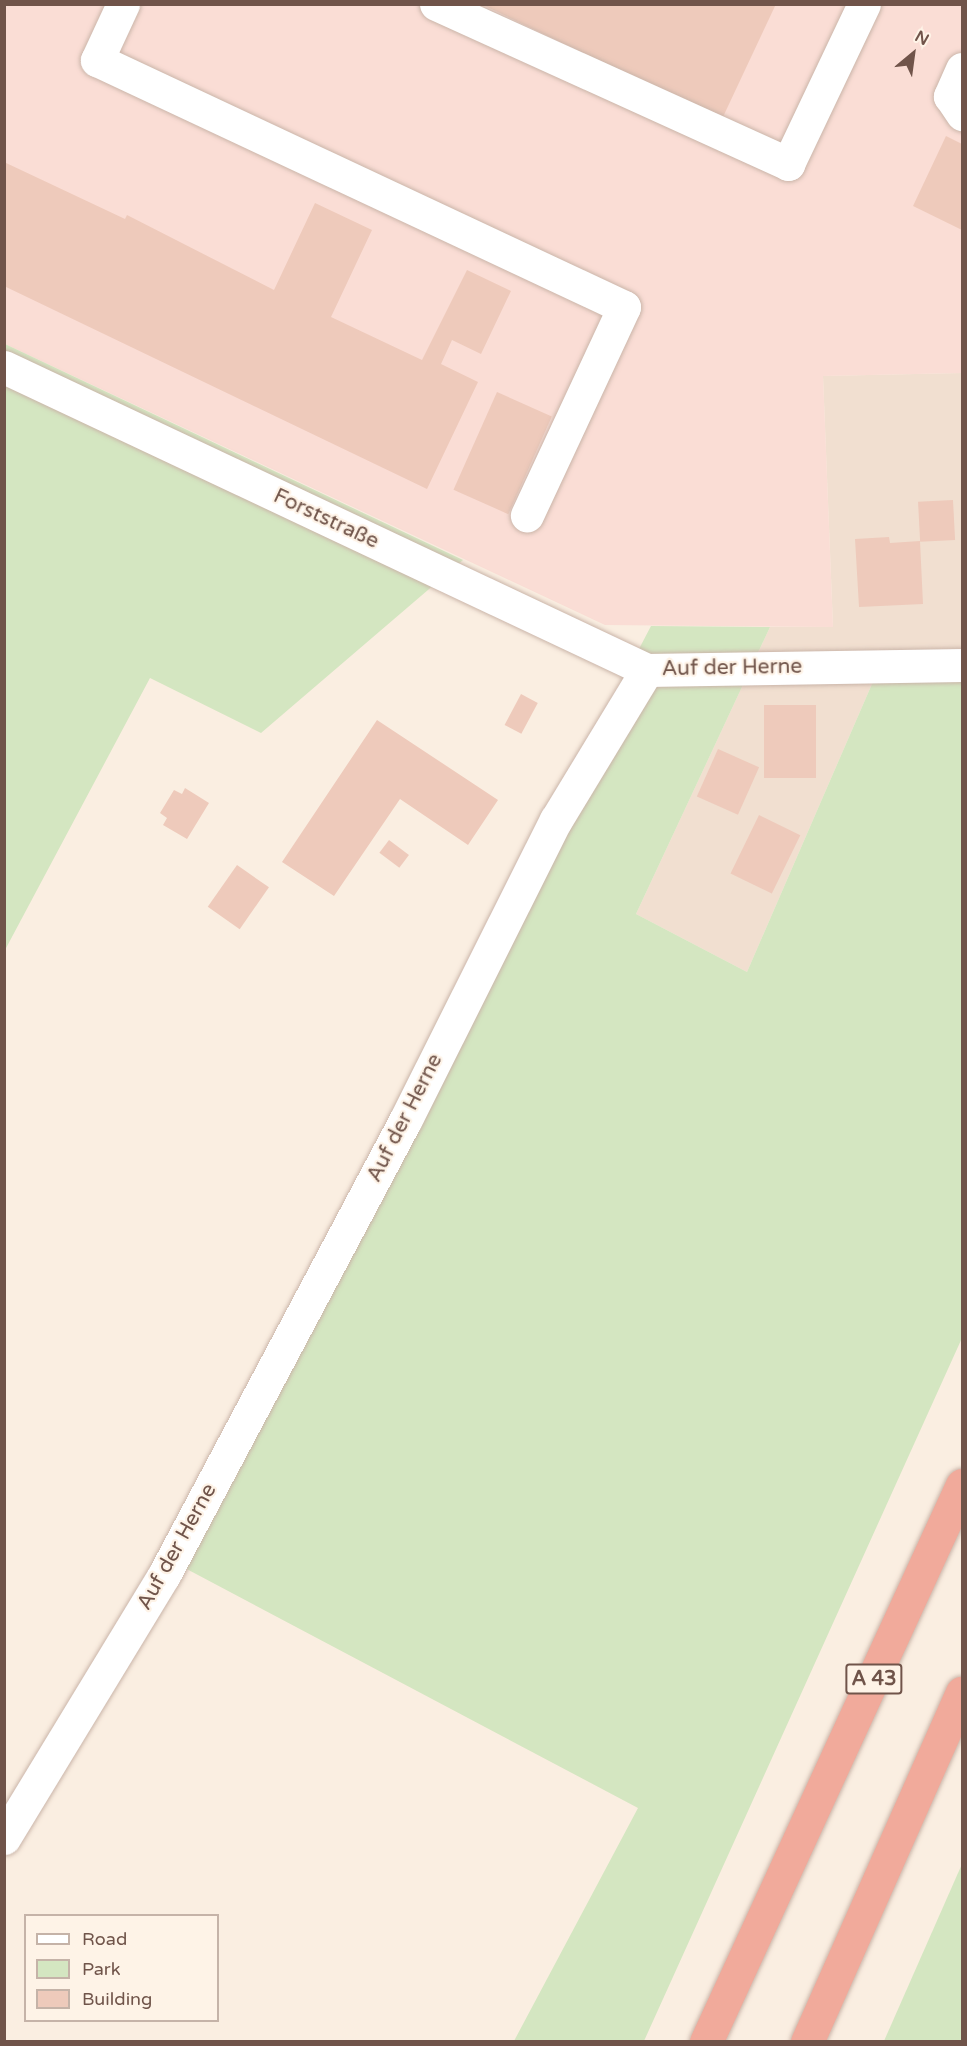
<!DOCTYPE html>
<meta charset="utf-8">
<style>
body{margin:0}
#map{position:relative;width:967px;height:2046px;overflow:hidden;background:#faeee1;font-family:"Varela Round",sans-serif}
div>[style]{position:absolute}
.residential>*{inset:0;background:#f1dfd0}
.commercial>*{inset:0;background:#faddd5}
.green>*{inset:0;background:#d4e6c1}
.building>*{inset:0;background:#eecabb;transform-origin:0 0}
.roads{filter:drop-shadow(0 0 2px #cab5a9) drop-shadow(0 0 2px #cab5a9)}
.minor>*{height:33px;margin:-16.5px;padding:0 16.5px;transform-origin:16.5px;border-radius:16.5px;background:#fff}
.highway>*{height:33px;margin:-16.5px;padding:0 16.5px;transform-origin:16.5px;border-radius:16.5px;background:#f1aa9b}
span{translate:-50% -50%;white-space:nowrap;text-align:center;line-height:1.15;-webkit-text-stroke:4.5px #fef3e7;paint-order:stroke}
.shield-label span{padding:2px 4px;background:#fef3e7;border:2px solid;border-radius:4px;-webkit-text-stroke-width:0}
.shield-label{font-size:20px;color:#70544a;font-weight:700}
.street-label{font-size:21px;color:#70544a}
.frame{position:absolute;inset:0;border:6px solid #70544a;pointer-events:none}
.legend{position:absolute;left:24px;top:1914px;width:195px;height:108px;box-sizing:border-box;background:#fef3e7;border:2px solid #c5b3a8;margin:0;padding:8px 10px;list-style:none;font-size:18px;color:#70544a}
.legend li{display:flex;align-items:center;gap:12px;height:30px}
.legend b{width:30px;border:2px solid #c5b3a8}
.north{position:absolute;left:883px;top:24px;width:60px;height:60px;-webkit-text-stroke:4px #fef3e7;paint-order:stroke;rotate:29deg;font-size:16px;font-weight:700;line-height:24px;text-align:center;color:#70544a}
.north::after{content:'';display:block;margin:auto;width:21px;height:27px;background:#70544a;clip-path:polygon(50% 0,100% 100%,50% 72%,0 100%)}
</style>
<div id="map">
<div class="residential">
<i style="clip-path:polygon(962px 373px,962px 677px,875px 677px,747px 972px,636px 914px,770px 627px,833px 627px,823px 376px)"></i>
</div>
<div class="commercial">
<i style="clip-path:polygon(5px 5px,962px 5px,962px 373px,823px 376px,833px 627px,605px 625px,5px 344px)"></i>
</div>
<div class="green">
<i style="clip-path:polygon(5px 344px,463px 560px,261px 733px,150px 678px,5px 950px)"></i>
<i style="clip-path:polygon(651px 626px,770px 627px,636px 914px,747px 972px,875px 677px,962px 677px,962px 1338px,644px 2041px,514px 2041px,638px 1808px,164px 1557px)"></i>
<i style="clip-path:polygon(962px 1864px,962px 2041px,884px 2041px)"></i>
</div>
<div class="building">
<i style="clip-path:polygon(481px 4px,776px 4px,722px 119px)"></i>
<i style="clip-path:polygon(946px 136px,962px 144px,962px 230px,913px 206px)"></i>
<i style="clip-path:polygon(4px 162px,125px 219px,127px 215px,274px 290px,315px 203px,372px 230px,331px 317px,422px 360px,467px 270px,511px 291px,481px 354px,452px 340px,441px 364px,478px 382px,427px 489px,4px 286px)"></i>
<i style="left:497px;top:392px;width:60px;height:107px;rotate:24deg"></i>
<i style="left:953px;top:500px;width:40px;height:35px;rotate:87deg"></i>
<i style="clip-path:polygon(889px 537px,890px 543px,920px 541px,923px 604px,859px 607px,855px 539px)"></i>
<i style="left:521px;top:694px;width:19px;height:35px;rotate:28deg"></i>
<i style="left:764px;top:705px;width:52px;height:73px"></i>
<i style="clip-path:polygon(377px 720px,498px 800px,468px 845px,400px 799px,334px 896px,282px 862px)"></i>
<i style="left:718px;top:749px;width:45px;height:52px;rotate:24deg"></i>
<i style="clip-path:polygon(185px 788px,209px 803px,187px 839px,163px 825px,167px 818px,160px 813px,174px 790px,182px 794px)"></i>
<i style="left:759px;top:815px;width:46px;height:65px;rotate:26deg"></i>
<i style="left:389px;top:840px;width:25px;height:16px;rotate:37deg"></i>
<i style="left:237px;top:865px;width:39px;height:51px;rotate:35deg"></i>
</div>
<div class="roads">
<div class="minor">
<i style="left:123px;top:4px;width:62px;rotate:114.9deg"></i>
<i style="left:97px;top:60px;width:582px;rotate:25.11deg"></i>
<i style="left:624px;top:307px;width:230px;rotate:115deg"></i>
<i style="left:436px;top:4px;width:387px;rotate:24.4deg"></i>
<i style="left:788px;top:164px;width:177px;rotate:-64.6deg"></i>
<i style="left:962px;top:69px;width:30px;rotate:114deg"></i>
<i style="left:950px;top:96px;width:22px;rotate:56deg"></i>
<i style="left:4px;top:367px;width:711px;rotate:25.23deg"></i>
<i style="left:647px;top:670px;width:315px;rotate:-0.9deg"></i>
<i style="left:4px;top:1838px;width:308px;rotate:-58.7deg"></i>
<i style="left:164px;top:1575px;width:516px;rotate:-62.05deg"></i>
<i style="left:406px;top:1119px;width:335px;rotate:-63.4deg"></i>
<i style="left:556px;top:820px;width:175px;rotate:-58.8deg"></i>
</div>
<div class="highway">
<i style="left:706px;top:2042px;width:613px;rotate:-65.32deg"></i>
<i style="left:807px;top:2042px;width:382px;rotate:-66.1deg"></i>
</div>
</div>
<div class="shield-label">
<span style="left:874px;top:1679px">A 43</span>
</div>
<div class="street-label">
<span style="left:326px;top:519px;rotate:25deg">Forststraße</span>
<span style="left:732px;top:668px;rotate:-1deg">Auf der Herne</span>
<span style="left:405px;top:1118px;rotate:-63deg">Auf der Herne</span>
<span style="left:177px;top:1547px;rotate:-61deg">Auf der Herne</span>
</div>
<div class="frame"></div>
<ul class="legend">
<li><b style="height:8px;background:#fff"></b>Road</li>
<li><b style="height:16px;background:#d4e6c1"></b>Park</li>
<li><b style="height:16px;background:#eecabb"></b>Building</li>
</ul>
<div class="north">N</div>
</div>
